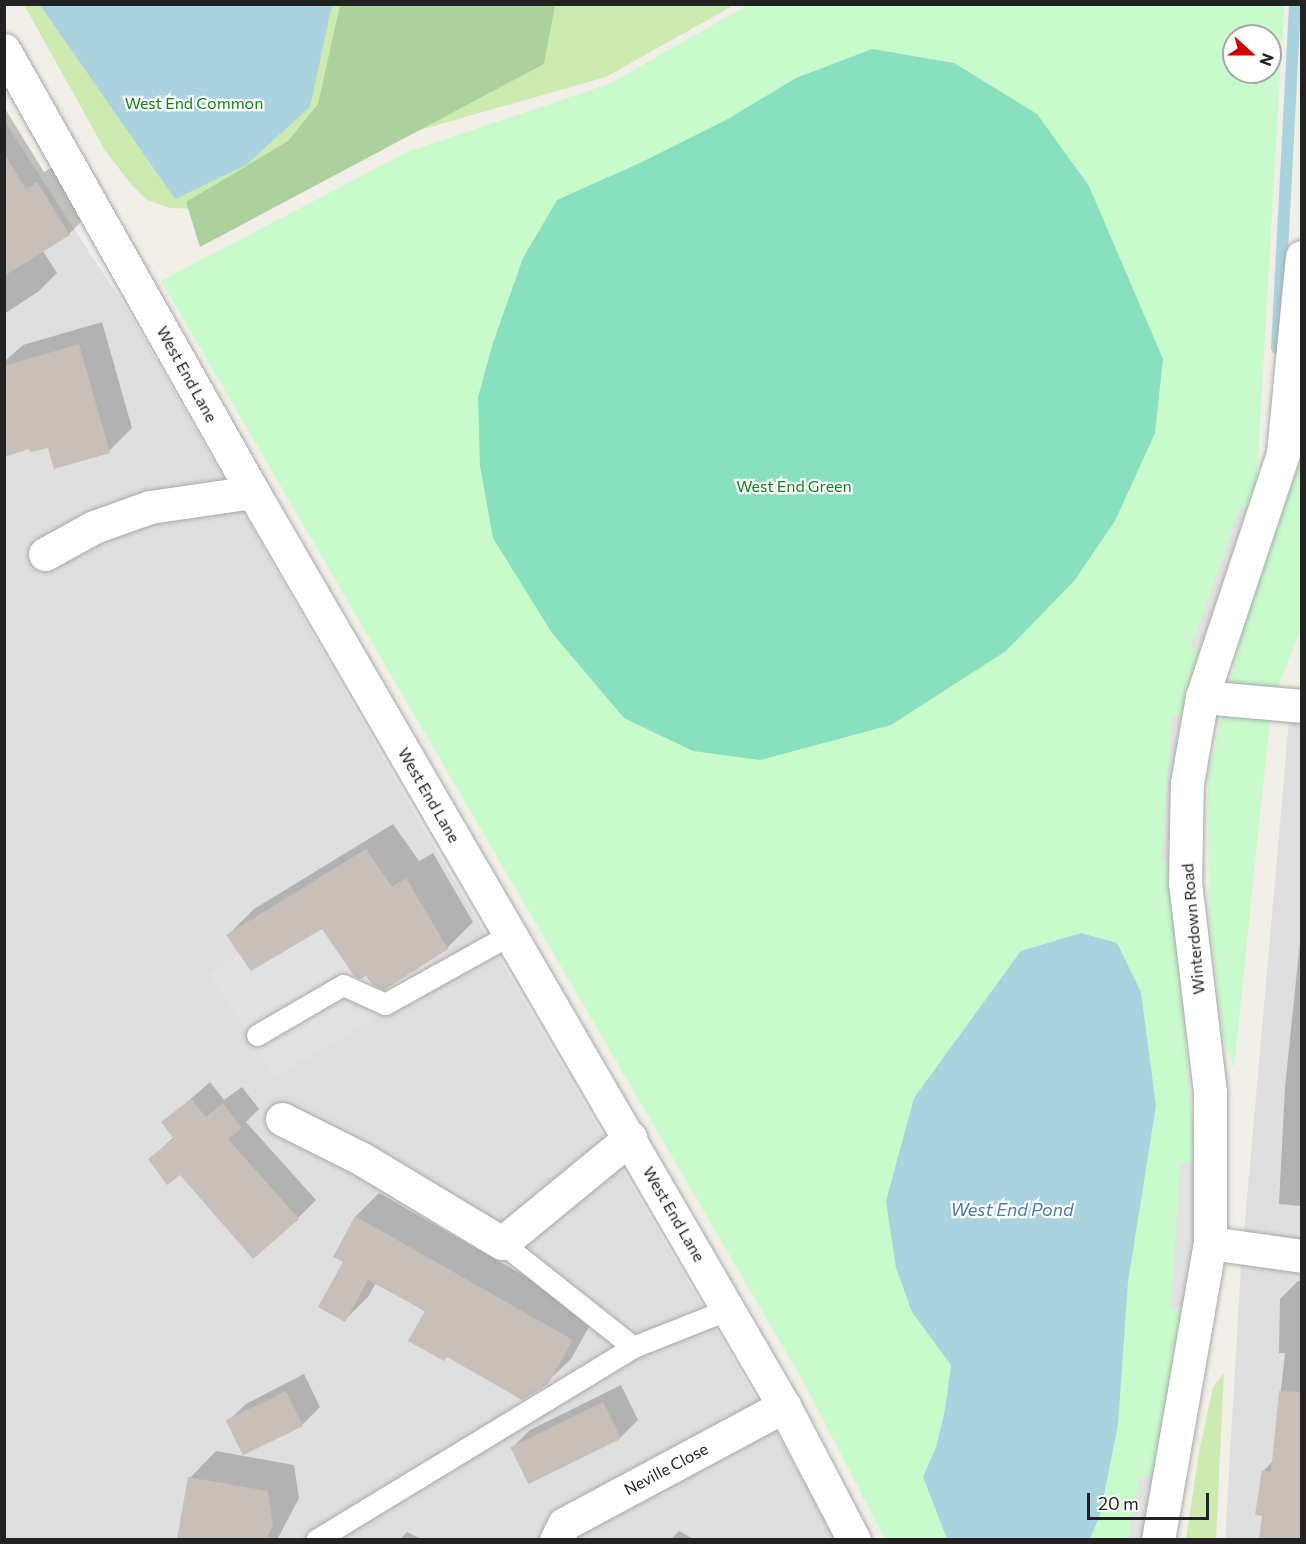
<!DOCTYPE html>
<style>
body{margin:0}
#map{position:relative;width:1306px;height:1544px;overflow:hidden;background:#f2efe9;font-family:Commissioner,sans-serif}
div>[style]{position:absolute}
.residential>*{inset:0;background:#e0dfdf}
.grass>*{inset:0;background:#cdebb0}
.forest>*{inset:0;background:#add19e}
.park>*{inset:0;background:#c8facc}
.pitch>*{inset:0;background:#88e0be}
.parking>*{inset:0;background:#e2e2e2;transform-origin:0 0}
.water>*{inset:0;background:#aad3df}
.shadow>*{inset:0;background:#0003}
.stream>*{height:12px;margin:-6px;padding:0 6px;transform-origin:6px;border-radius:6px;background:#aad3df}
.building>*{inset:0;background:#c7bfb8;transform-origin:0 0}
.roads{filter:drop-shadow(0 0 2px #a9a9a9) drop-shadow(0 0 2px #a9a9a9)}
.lane>*{height:21px;margin:-10.5px;padding:0 10.5px;transform-origin:10.5px;border-radius:10.5px;background:#fff}
.street>*{height:33px;margin:-16.5px;padding:0 16.5px;transform-origin:16.5px;border-radius:16.5px;background:#fff}
span{translate:-50% -50%;white-space:nowrap;text-align:center;line-height:1.15;-webkit-text-stroke:4.5px #fff;paint-order:stroke}
.park-label{font-size:16px;color:#0c8416}
.street-label{font-size:16px;color:#222}
.water-label{font-size:18px;color:#4a7aab;font-style:italic}
.frame{position:absolute;inset:0;border:6px solid #222;pointer-events:none}
.north{position:absolute;left:1222px;top:24px;width:60px;height:60px;box-sizing:border-box;background:#fff;border:2px solid #a7a7a7;border-radius:50%;rotate:111deg;font-size:16px;font-weight:700;line-height:24px;text-align:center;color:#222}
.north::after{content:'';display:block;margin:auto;width:21px;height:27px;background:#d40000;clip-path:polygon(50% 0,100% 100%,50% 72%,0 100%)}
.scale{position:absolute;left:1087px;top:1493px;width:122px;height:27px;box-sizing:border-box;border:3px solid #222;border-top:0;padding-left:8px;font-size:18px;line-height:21px;white-space:nowrap;color:#222;-webkit-text-stroke:4px #fff;paint-order:stroke}
</style>
<div id="map">
<div class="residential">
<i style="clip-path:polygon(4px 121px,133px 319px,414px 812px,838px 1539px,5px 1539px)"></i>
<i style="clip-path:polygon(1301px 687px,1301px 1539px,1225px 1540px,1241px 1267px,1289px 721px)"></i>
</div>
<div class="grass">
<i style="clip-path:polygon(24px 5px,734px 5px,606px 77px,392px 138px,192px 209px,170px 208px,147px 200px,131px 184px,106px 152px)"></i>
<i style="clip-path:polygon(1224px 1373px,1216px 1539px,1186px 1539px,1199px 1452px,1213px 1387px)"></i>
</div>
<div class="forest">
<i style="clip-path:polygon(340px 5px,555px 5px,544px 64px,200px 247px,186px 202px,288px 141px,318px 104px)"></i>
</div>
<div class="park">
<i style="clip-path:polygon(evenodd,748px 5px,1284px 5px,1256px 493px,1172px 882px,1202px 1236px,1143px 1539px,885px 1539px,803px 1381px,161px 281px,407px 152px,609px 84px,748px 5px,1234px 36px,1270px 36px,1270px 72px,1234px 72px,1234px 36px)"></i>
<i style="clip-path:polygon(1301px 401px,1301px 629px,1278px 687px,1270px 719px,1234px 1068px,1224px 1043px,1209px 916px,1208px 775px,1256px 574px,1293px 483px)"></i>
</div>
<div class="pitch">
<i style="clip-path:polygon(872px 49px,954px 63px,1037px 114px,1089px 186px,1163px 359px,1155px 433px,1115px 521px,1074px 581px,1006px 651px,891px 725px,760px 760px,693px 751px,624px 718px,552px 633px,493px 538px,480px 466px,478px 397px,493px 343px,523px 258px,557px 200px,642px 162px,726px 120px,796px 78px)"></i>
</div>
<div class="parking">
<i style="clip-path:polygon(1253px 503px,1203px 656px,1191px 647px,1240px 509px)"></i>
<i style="left:1172px;top:715px;width:16px;height:146px;rotate:4deg"></i>
<i style="clip-path:polygon(322px 929px,358px 982px,366px 976px,391px 1009px,274px 1078px,211px 974px,238px 952px,252px 971px)"></i>
<i style="clip-path:polygon(1180px 1163px,1195px 1163px,1202px 1236px,1187px 1312px,1171px 1309px)"></i>
<i style="clip-path:polygon(1156px 1473px,1143px 1539px,1128px 1540px,1139px 1479px)"></i>
</div>
<div class="water">
<i style="clip-path:polygon(40px 5px,332px 5px,310px 107px,246px 165px,175px 199px)"></i>
<i style="clip-path:polygon(1081px 933px,1117px 943px,1141px 992px,1156px 1106px,1128px 1282px,1118px 1425px,1100px 1515px,1090px 1539px,947px 1539px,923px 1477px,936px 1447px,945px 1410px,951px 1365px,912px 1312px,896px 1268px,886px 1201px,914px 1098px,1021px 951px)"></i>
</div>
<div class="shadow">
<i style="clip-path:polygon(4px 107px,44px 172px,56px 165px,87px 216px,69px 234px,43px 251px,57px 273px,39px 291px,4px 314px)"></i>
<i style="clip-path:polygon(102px 322px,132px 428px,109px 451px,49px 446px,30px 447px,4px 456px,4px 362px,23px 345px)"></i>
<i style="clip-path:polygon(393px 824px,419px 861px,433px 853px,473px 922px,447px 948px,323px 927px,228px 935px,254px 909px)"></i>
<i style="clip-path:polygon(1302px 922px,1302px 1206px,1279px 1204px,1285px 1087px)"></i>
<i style="clip-path:polygon(210px 1082px,224px 1100px,242px 1087px,259px 1109px,246px 1122px,316px 1200px,298px 1218px,150px 1159px,174px 1137px,163px 1123px)"></i>
<i style="clip-path:polygon(379px 1193px,595px 1316px,571px 1359px,547px 1382px,376px 1283px,368px 1297px,345px 1320px,345px 1261px,335px 1256px,356px 1216px)"></i>
<i style="clip-path:polygon(1298px 1281px,1302px 1281px,1302px 1540px,1261px 1540px,1264px 1515px,1263px 1471px,1273px 1461px,1285px 1353px,1279px 1353px,1280px 1299px)"></i>
<i style="clip-path:polygon(304px 1374px,320px 1407px,302px 1425px,228px 1421px,246px 1404px)"></i>
<i style="clip-path:polygon(621px 1385px,638px 1420px,620px 1438px,512px 1448px,530px 1430px)"></i>
<i style="clip-path:polygon(216px 1451px,294px 1465px,299px 1498px,277px 1540px,179px 1540px,190px 1478px)"></i>
<i style="clip-path:polygon(679px 1531px,695px 1540px,670px 1540px)"></i>
<i style="clip-path:polygon(407px 1532px,423px 1540px,399px 1540px)"></i>
</div>
<div class="stream">
<i style="left:1277px;top:348px;width:344px;rotate:-87deg"></i>
</div>
<div class="building">
<i style="clip-path:polygon(4px 153px,26px 189px,37px 182px,70px 235px,4px 276px)"></i>
<i style="clip-path:polygon(79px 344px,110px 453px,54px 469px,48px 448px,30px 452px,29px 449px,4px 457px,4px 366px)"></i>
<i style="clip-path:polygon(366px 849px,392px 887px,406px 878px,448px 949px,384px 990px,372px 984px,366px 976px,361px 979px,354px 976px,322px 929px,251px 971px,226px 935px)"></i>
<i style="clip-path:polygon(191px 1099px,206px 1117px,223px 1103px,242px 1128px,228px 1139px,299px 1219px,253px 1259px,180px 1175px,167px 1185px,148px 1159px,174px 1139px,161px 1122px)"></i>
<i style="clip-path:polygon(355px 1216px,573px 1340px,548px 1384px,522px 1400px,447px 1357px,444px 1361px,408px 1341px,425px 1311px,368px 1280px,345px 1322px,318px 1307px,343px 1262px,333px 1257px)"></i>
<i style="left:286px;top:1391px;width:39px;height:67px;rotate:64deg"></i>
<i style="clip-path:polygon(1279px 1391px,1302px 1392px,1302px 1539px,1259px 1539px,1262px 1516px,1255px 1515px,1262px 1470px,1271px 1472px)"></i>
<i style="left:603px;top:1402px;width:41px;height:103px;rotate:64deg"></i>
<i style="clip-path:polygon(188px 1477px,268px 1491px,273px 1526px,266px 1539px,177px 1539px)"></i>
</div>
<div class="roads">
<div class="lane">
<i style="left:257px;top:1035px;width:99px;rotate:-30.2deg"></i>
<i style="left:343px;top:985px;width:46px;rotate:24.3deg"></i>
<i style="left:385px;top:1004px;width:144px;rotate:-29.1deg"></i>
<i style="left:502px;top:1243px;width:167px;rotate:38.4deg"></i>
<i style="left:316px;top:1540px;width:371px;rotate:-31.3deg"></i>
<i style="left:633px;top:1347px;width:103px;rotate:-21.6deg"></i>
</div>
<div class="street">
<i style="left:4px;top:50px;width:507px;rotate:60.61deg"></i>
<i style="left:253px;top:492px;width:1057px;rotate:59.85deg"></i>
<i style="left:784px;top:1406px;width:151px;rotate:62.4deg"></i>
<i style="left:45px;top:554px;width:56px;rotate:-28.9deg"></i>
<i style="left:94px;top:527px;width:59px;rotate:-19.7deg"></i>
<i style="left:150px;top:507px;width:104px;rotate:-8.3deg"></i>
<i style="left:1202px;top:697px;width:100px;rotate:5.1deg"></i>
<i style="left:282px;top:1119px;width:89px;rotate:26.6deg"></i>
<i style="left:362px;top:1159px;width:163px;rotate:31deg"></i>
<i style="left:502px;top:1243px;width:166px;rotate:-39.4deg"></i>
<i style="left:1210px;top:1243px;width:93px;rotate:8deg"></i>
<i style="left:556px;top:1540px;width:18px;rotate:-63deg"></i>
<i style="left:564px;top:1524px;width:250px;rotate:-28.2deg"></i>
<i style="left:1158px;top:1540px;width:302px;rotate:-80.1deg"></i>
<i style="left:1210px;top:1243px;width:151px;rotate:-90deg"></i>
<i style="left:1210px;top:1092px;width:210px;rotate:-96.8deg"></i>
<i style="left:1185px;top:883px;width:100px;rotate:-88.9deg"></i>
<i style="left:1187px;top:783px;width:87px;rotate:-80.1deg"></i>
<i style="left:1202px;top:697px;width:257px;rotate:-71.6deg"></i>
<i style="left:1283px;top:453px;width:197px;rotate:-84.5deg"></i>
</div>
</div>
<div class="park-label">
<span style="left:194px;top:103px">West End Common</span>
<span style="left:794px;top:486px">West End Green</span>
</div>
<div class="street-label">
<span style="left:187px;top:374px;rotate:61deg">West End Lane</span>
<span style="left:429px;top:795px;rotate:60deg">West End Lane</span>
<span style="left:1193px;top:929px;rotate:-95deg">Winterdown Road</span>
<span style="left:674px;top:1214px;rotate:60deg">West End Lane</span>
<span style="left:666px;top:1469px;rotate:-28deg">Neville Close</span>
</div>
<div class="water-label">
<span style="left:1012px;top:1209px">West End Pond</span>
</div>
<div class="frame"></div>
<div class="north">N</div>
<div class="scale">20 m</div>
</div>
